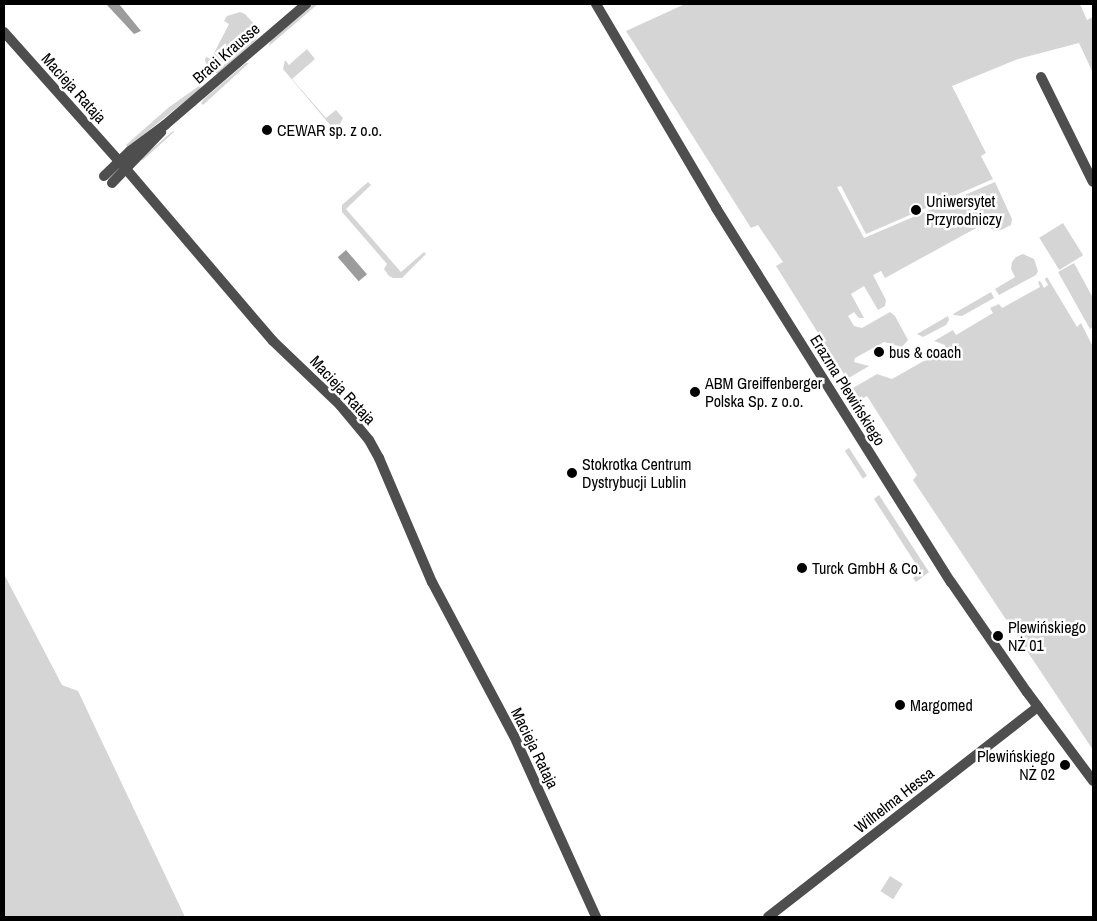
<!DOCTYPE html>
<meta charset="utf-8">
<style>
body{margin:0}
#map{position:relative;width:1097px;height:921px;overflow:hidden;background:#fff;font-family:"Archivo Narrow",sans-serif}
div>[style]{position:absolute}
.green>*{inset:0;background:#d5d5d5;transform-origin:0 0}
.water>*{inset:0;background:#9c9c9c;transform-origin:0 0}
.minor>*{height:10px;margin:-5px;padding:0 5px;transform-origin:5px;border-radius:5px;background:#4e4e4e}
.dots>*{width:14px;height:14px;translate:-50% -50%;box-sizing:border-box;border:2px solid #fff;border-radius:50%}
span{translate:-50% -50%;white-space:nowrap;text-align:center;line-height:1.15;-webkit-text-stroke:5px #fff;paint-order:stroke}
.street-label{font-size:16px;color:#000}
.poi-label{font-size:16px;color:#000}
.left{translate:0 -50%;text-align:left}
.right{translate:-100% -50%;text-align:right}
.frame{position:absolute;inset:0;border:5px solid #000;pointer-events:none}
</style>
<div id="map">
<div class="green">
<i style="clip-path:polygon(312px 4px,318px 4px,269px 46px,271px 39px)"></i>
<i style="clip-path:polygon(685px 4px,1080px 4px,1087px 20px,1093px 17px,1093px 73px,1079px 43px,1018px 59px,952px 86px,986px 153px,981px 156px,993px 179px,866px 234px,841px 186px,837px 187px,864px 238px,995px 182px,1012px 219px,1011px 225px,1001px 230px,995px 231px,986px 225px,979px 228px,978px 227px,885px 278px,881px 271px,873px 275px,886px 300px,885px 306px,878px 310px,864px 286px,851px 294px,864px 318px,859px 318px,854px 312px,848px 316px,854px 326px,862px 328px,890px 312px,895px 316px,908px 340px,902px 347px,884px 342px,855px 358px,854px 362px,869px 366px,847px 379px,776px 266px,783px 262px,758px 225px,751px 228px,626px 31px)"></i>
<i style="clip-path:polygon(240px 12px,245px 14px,255px 25px,257px 33px,211px 72px,209px 72px,205px 60px,206px 57px,211px 59px,229px 24px,224px 21px,227px 16px)"></i>
<i style="clip-path:polygon(258px 35px,256px 40px,219px 73px,214px 73px)"></i>
<i style="clip-path:polygon(307px 49px,315px 59px,292px 79px,326px 118px,336px 110px,343px 118px,339px 126px,331px 126px,283px 69px,285px 60px,289px 65px)"></i>
<i style="clip-path:polygon(246px 63px,249px 63px,203px 105px,201px 103px,205px 98px)"></i>
<i style="clip-path:polygon(203px 83px,199px 90px,128px 147px,126px 145px,168px 108px)"></i>
<i style="clip-path:polygon(173px 131px,174px 132px,143px 160px,140px 159px)"></i>
<i style="clip-path:polygon(368px 182px,371px 185px,346px 209px,401px 272px,424px 252px,426px 254px,402px 278px,393px 278px,389px 276px,384px 269px,387px 264px,342px 212px,342px 205px)"></i>
<i style="left:1063px;top:223px;width:38px;height:28px;rotate:58deg"></i>
<i style="clip-path:polygon(1023px 254px,1034px 259px,1038px 271px,1036px 275px,999px 295px,995px 289px,1015px 277px,1011px 269px,1012px 262px,1016px 257px)"></i>
<i style="clip-path:polygon(1074px 263px,1093px 298px,1093px 327px,1090px 329px,1058px 272px)"></i>
<i style="clip-path:polygon(1047px 277px,1077px 327px,1081px 323px,1093px 347px,1093px 750px,913px 480px,917px 475px,867px 396px,860px 400px,853px 388px,877px 374px,892px 379px,945px 349px,945px 345px,934px 341px,953px 330px,956px 335px,993px 313px,990px 308px,999px 304px,1002px 308px,1040px 287px,1038px 282px,1040px 281px,1044px 288px,1048px 285px,1045px 279px)"></i>
<i style="clip-path:polygon(991px 292px,994px 298px,962px 316px,954px 315px,953px 314px)"></i>
<i style="clip-path:polygon(948px 316px,949px 320px,946px 325px,923px 337px,917px 334px)"></i>
<i style="left:849px;top:448px;width:33px;height:5px;rotate:57deg"></i>
<i style="clip-path:polygon(879px 495px,929px 572px,916px 582px,913px 578px,921px 572px,874px 499px)"></i>
<i style="clip-path:polygon(4px 574px,62px 685px,78px 691px,185px 917px,4px 916px)"></i>
<i style="left:890px;top:876px;width:15px;height:18px;rotate:32deg"></i>
</div>
<div class="water">
<i style="clip-path:polygon(106px 4px,119px 4px,141px 31px,134px 34px)"></i>
<i style="left:346px;top:250px;width:32px;height:11px;rotate:49deg"></i>
</div>
<div class="minor">
<i style="left:596px;top:4px;width:237px;rotate:59.5deg"></i>
<i style="left:716px;top:208px;width:442px;rotate:57.9deg"></i>
<i style="left:951px;top:582px;width:134px;rotate:55.4deg"></i>
<i style="left:1027px;top:692px;width:111px;rotate:53.4deg"></i>
<i style="left:4px;top:32px;width:183px;rotate:48.3deg"></i>
<i style="left:126px;top:169px;width:226px;rotate:49.5deg"></i>
<i style="left:273px;top:341px;width:93px;rotate:43.7deg"></i>
<i style="left:340px;top:405px;width:45px;rotate:50.4deg"></i>
<i style="left:369px;top:440px;width:21px;rotate:61deg"></i>
<i style="left:379px;top:458px;width:135px;rotate:66.9deg"></i>
<i style="left:432px;top:582px;width:174px;rotate:62deg"></i>
<i style="left:514px;top:736px;width:199px;rotate:65.6deg"></i>
<i style="left:1041px;top:77px;width:117px;rotate:63.7deg"></i>
<i style="left:104px;top:176px;width:36px;rotate:-44deg"></i>
<i style="left:130px;top:151px;width:44px;rotate:-36.6deg"></i>
<i style="left:165px;top:125px;width:186px;rotate:-40.6deg"></i>
<i style="left:112px;top:183px;width:71px;rotate:-46.1deg"></i>
<i style="left:768px;top:917px;width:342px;rotate:-37.9deg"></i>
</div>
<div class="dots">
<i style="left:267px;top:130px;background:#000"></i>
<i style="left:916px;top:210px;background:#000"></i>
<i style="left:879px;top:352px;background:#000"></i>
<i style="left:695px;top:392px;background:#000"></i>
<i style="left:572px;top:473px;background:#000"></i>
<i style="left:802px;top:568px;background:#000"></i>
<i style="left:998px;top:636px;background:#000"></i>
<i style="left:900px;top:705px;background:#000"></i>
<i style="left:1065px;top:765px;background:#000"></i>
</div>
<div class="street-label">
<span style="left:226px;top:53px;rotate:-41deg">Braci Krausse</span>
<span style="left:74px;top:88px;rotate:48deg">Macieja Rataja</span>
<span style="left:343px;top:390px;rotate:47deg">Macieja Rataja</span>
<span style="left:848px;top:390px;rotate:58deg">Erazma Plewińskiego</span>
<span style="left:535px;top:748px;rotate:64deg">Macieja Rataja</span>
<span style="left:894px;top:800px;rotate:-38deg">Wilhelma Hessa</span>
</div>
<div class="poi-label">
<span class="left" style="left:277px;top:130px">CEWAR sp. z o.o.</span>
<span class="left" style="left:926px;top:210px">Uniwersytet<br>Przyrodniczy</span>
<span class="left" style="left:889px;top:352px">bus &amp; coach</span>
<span class="left" style="left:705px;top:392px">ABM Greiffenberger<br>Polska Sp. z o.o.</span>
<span class="left" style="left:582px;top:473px">Stokrotka Centrum<br>Dystrybucji Lublin</span>
<span class="left" style="left:812px;top:568px">Turck GmbH &amp; Co.</span>
<span class="left" style="left:1008px;top:636px">Plewińskiego<br>NŻ 01</span>
<span class="left" style="left:910px;top:705px">Margomed</span>
<span class="right" style="left:1055px;top:765px">Plewińskiego<br>NŻ 02</span>
</div>
<div class="frame"></div>
</div>
